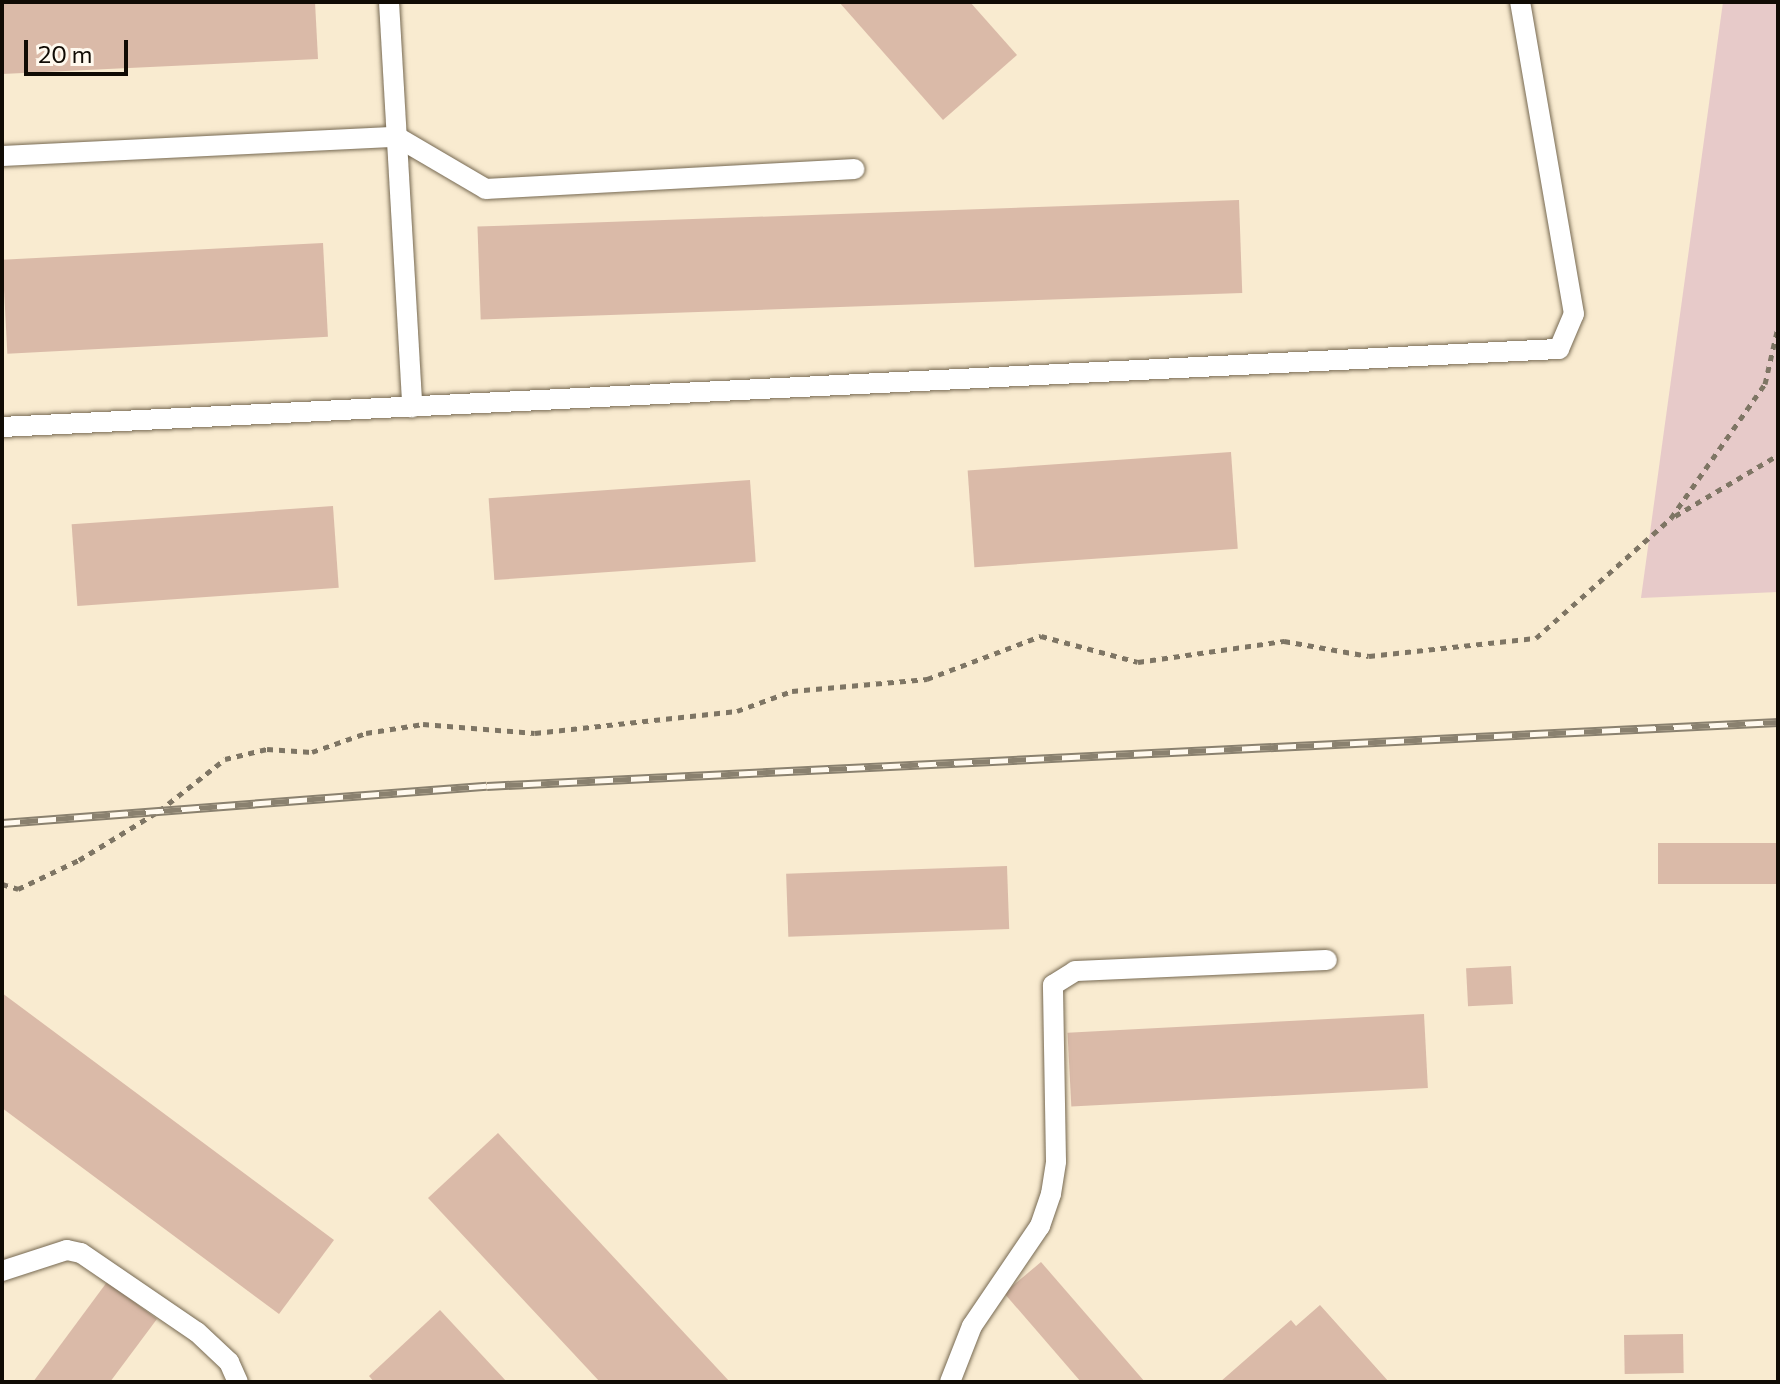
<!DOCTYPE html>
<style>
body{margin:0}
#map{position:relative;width:1780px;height:1384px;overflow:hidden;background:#f9ebd0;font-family:Commissioner,sans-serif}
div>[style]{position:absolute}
.green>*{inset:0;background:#e7cac9}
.building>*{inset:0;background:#dabaa8;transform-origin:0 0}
.path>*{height:5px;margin-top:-2.5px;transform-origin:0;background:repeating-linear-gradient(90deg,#7e7564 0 6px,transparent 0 12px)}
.roads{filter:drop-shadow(0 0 2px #766952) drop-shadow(0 0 2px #766952)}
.service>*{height:20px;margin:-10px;padding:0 10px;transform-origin:10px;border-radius:10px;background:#fff}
.rail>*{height:9px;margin-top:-4.5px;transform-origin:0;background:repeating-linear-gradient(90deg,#fff9ee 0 18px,#8a816f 0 36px);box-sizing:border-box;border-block:2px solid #8a816f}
span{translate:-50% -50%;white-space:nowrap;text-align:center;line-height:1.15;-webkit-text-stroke:8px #fff9ee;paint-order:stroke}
.frame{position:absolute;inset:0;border:4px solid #100b04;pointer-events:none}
.scale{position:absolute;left:24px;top:40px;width:104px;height:36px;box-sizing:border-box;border:4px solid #100b04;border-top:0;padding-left:10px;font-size:24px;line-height:28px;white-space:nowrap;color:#100b04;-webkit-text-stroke:6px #fff9ee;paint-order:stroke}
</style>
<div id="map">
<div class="green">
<i style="clip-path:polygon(1723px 2px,1778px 2px,1778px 592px,1641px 598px)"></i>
</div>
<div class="building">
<i style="clip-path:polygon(2px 2px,315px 2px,318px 59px,2px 74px)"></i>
<i style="clip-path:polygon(839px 2px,970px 2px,1017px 55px,943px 120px)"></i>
<i style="left:1239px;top:200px;width:93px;height:762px;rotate:88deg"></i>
<i style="left:323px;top:243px;width:94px;height:321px;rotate:87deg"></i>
<i style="left:1231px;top:452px;width:97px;height:264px;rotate:86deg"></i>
<i style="left:750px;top:480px;width:82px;height:262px;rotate:86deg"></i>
<i style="left:333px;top:506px;width:82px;height:262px;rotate:86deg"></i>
<i style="left:1778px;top:843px;width:41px;height:120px;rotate:90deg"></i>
<i style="left:1007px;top:866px;width:63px;height:221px;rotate:88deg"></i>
<i style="left:1511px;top:966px;width:38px;height:45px;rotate:87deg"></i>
<i style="clip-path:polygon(2px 993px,334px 1240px,279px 1314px,2px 1108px)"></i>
<i style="left:1424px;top:1014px;width:74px;height:357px;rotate:87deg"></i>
<i style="clip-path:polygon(498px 1133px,730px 1382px,600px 1382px,428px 1198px)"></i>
<i style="clip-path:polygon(1041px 1262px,1145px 1382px,1081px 1382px,1004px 1293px)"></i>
<i style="clip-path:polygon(107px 1282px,157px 1319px,110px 1382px,33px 1382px)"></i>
<i style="clip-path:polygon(1320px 1305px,1389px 1382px,1220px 1382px,1291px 1320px,1296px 1326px)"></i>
<i style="clip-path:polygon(440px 1310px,507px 1382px,374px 1382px,369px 1376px)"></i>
<i style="left:1683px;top:1334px;width:39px;height:59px;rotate:89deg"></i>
</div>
<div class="path">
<i style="left:1675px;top:516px;width:120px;rotate:-30.6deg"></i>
<i style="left:2px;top:884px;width:17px;rotate:17deg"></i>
<i style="left:18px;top:889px;width:68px;rotate:-25.4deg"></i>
<i style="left:79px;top:860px;width:94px;rotate:-31.5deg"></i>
<i style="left:159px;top:811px;width:84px;rotate:-38.2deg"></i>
<i style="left:225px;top:759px;width:43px;rotate:-13.4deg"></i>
<i style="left:267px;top:749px;width:45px;rotate:3.8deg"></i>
<i style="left:312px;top:752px;width:57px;rotate:-19.4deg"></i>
<i style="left:366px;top:733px;width:58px;rotate:-9deg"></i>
<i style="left:423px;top:724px;width:112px;rotate:4.6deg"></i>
<i style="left:535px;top:733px;width:203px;rotate:-6.2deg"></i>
<i style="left:737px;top:711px;width:59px;rotate:-20deg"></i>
<i style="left:792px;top:691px;width:136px;rotate:-5.1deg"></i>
<i style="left:927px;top:679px;width:122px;rotate:-20.7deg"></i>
<i style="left:1041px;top:636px;width:100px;rotate:15deg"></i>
<i style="left:1138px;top:662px;width:148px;rotate:-8.2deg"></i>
<i style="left:1284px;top:641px;width:86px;rotate:10deg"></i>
<i style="left:1369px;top:656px;width:168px;rotate:-6.2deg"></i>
<i style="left:1536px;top:638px;width:181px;rotate:-41.6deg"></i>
<i style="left:1671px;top:518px;width:164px;rotate:-55deg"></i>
<i style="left:1765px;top:384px;width:58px;rotate:-77.2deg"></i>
</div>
<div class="roads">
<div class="service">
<i style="left:389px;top:2px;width:406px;rotate:86.7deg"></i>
<i style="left:2px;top:156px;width:395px;rotate:-2.8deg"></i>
<i style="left:397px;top:137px;width:103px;rotate:30.3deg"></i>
<i style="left:486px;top:189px;width:369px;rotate:-3.1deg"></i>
<i style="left:2px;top:427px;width:1559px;rotate:-2.87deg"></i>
<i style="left:1559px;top:349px;width:38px;rotate:-67deg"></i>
<i style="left:1574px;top:314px;width:317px;rotate:-99.8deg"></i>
<i style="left:2px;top:1271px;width:68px;rotate:-17.9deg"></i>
<i style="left:67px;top:1250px;width:14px;rotate:12deg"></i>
<i style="left:81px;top:1253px;width:140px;rotate:34.3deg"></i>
<i style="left:197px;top:1332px;width:44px;rotate:43.2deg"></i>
<i style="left:229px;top:1362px;width:22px;rotate:66deg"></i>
<i style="left:950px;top:1382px;width:60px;rotate:-68.6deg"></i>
<i style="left:972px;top:1326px;width:121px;rotate:-55.8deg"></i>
<i style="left:1040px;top:1226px;width:34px;rotate:-71deg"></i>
<i style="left:1051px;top:1194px;width:33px;rotate:-81deg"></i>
<i style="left:1056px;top:1161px;width:176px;rotate:-91deg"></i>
<i style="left:1053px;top:985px;width:26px;rotate:-32deg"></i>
<i style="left:1075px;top:971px;width:252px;rotate:-2.5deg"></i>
</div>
</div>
<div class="rail">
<i style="left:2px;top:823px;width:486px;rotate:-4.4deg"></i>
<i style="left:487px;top:786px;width:1293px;rotate:-2.84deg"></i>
</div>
<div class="frame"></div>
<div class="scale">20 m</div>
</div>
